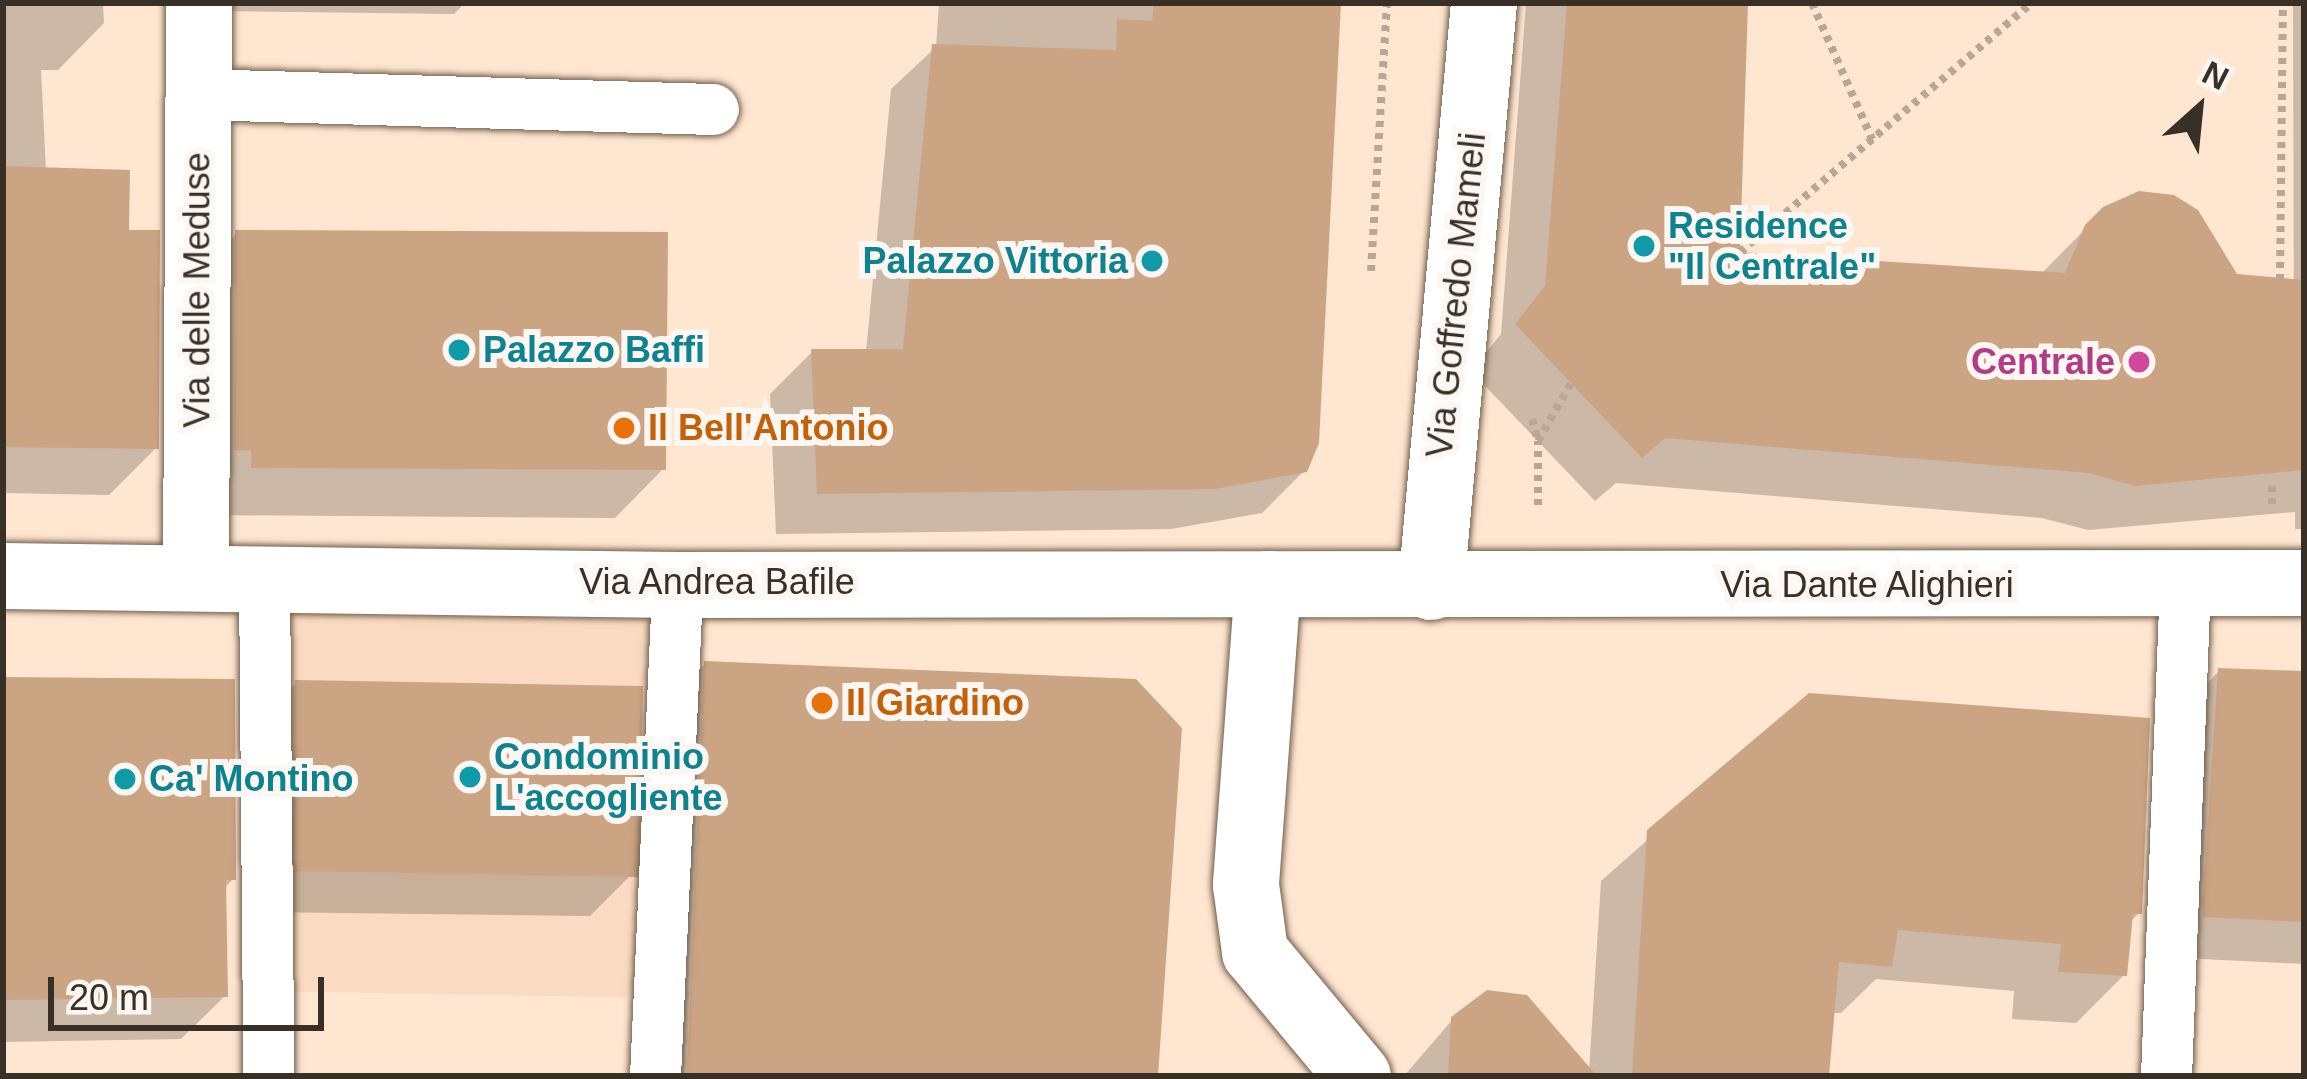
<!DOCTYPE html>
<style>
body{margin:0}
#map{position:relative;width:2307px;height:1079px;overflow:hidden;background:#fee6d1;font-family:Helvetica,sans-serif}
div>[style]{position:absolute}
.built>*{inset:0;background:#fadbc1;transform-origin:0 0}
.shadow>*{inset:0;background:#0003}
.building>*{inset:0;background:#cba483;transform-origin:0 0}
.path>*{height:8px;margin-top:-4px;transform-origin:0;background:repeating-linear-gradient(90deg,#b9a696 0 6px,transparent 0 12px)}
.roads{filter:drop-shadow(0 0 3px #725d4b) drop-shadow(0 0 3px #725d4b)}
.lane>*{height:51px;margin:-25.5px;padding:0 25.5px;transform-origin:25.5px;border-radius:25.5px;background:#fff}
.street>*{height:66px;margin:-33px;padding:0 33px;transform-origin:33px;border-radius:33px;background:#fff}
.dots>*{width:33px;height:33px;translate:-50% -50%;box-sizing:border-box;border:6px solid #fcf7f3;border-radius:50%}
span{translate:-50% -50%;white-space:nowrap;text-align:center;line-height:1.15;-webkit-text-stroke:12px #fcf7f3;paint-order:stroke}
.culture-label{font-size:36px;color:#0d838f;font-weight:700}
.left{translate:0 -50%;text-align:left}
.right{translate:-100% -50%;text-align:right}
.street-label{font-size:36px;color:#382f27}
.hotel-label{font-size:36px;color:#b23c85;font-weight:700}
.food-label{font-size:36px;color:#c56008;font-weight:700}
.frame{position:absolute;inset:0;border:6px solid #382f27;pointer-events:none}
.north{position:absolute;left:2139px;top:48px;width:120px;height:120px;-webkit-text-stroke:9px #fcf7f3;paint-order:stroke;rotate:27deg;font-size:33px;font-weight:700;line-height:48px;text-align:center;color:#382f27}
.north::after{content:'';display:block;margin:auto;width:42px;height:54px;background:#382f27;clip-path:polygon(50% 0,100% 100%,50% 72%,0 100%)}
.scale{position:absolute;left:48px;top:977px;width:276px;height:54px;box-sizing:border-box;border:6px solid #382f27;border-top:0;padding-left:15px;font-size:36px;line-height:42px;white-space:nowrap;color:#382f27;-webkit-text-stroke:9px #fcf7f3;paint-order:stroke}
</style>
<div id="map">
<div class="built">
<i style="left:264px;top:577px;width:413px;height:414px;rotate:1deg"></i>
</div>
<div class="shadow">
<i style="clip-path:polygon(3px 3px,103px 3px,104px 23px,58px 70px,41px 70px,46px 170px,126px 233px,156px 448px,109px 495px,3px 493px)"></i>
<i style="clip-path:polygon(224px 3px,465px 3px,454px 14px,224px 11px)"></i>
<i style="clip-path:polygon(939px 3px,1337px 3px,1305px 470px,1262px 513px,1171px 529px,776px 534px,770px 394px,812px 352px,866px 352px,891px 89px,936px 47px)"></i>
<i style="clip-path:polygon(1526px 3px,1745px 3px,1737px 255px,2040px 275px,2105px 209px,2294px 379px,2293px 3px,2304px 3px,2304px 529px,2295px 529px,2295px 512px,2088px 530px,2042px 518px,1616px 483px,1595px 501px,1471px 371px,1501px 334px)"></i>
<i style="clip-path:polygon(237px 233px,663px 469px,615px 518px,203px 515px,188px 282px)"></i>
<i style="clip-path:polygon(705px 664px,1154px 1076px,643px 1076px,657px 712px)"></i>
<i style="clip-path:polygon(2219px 671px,2304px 674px,2304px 964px,2162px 957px,2178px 713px)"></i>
<i style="clip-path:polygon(3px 681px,233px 879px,223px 890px,225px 996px,181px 1039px,3px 1042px)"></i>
<i style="clip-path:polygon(296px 683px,631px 875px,590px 916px,256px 912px,255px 724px)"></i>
<i style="clip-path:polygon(1810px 696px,2139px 913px,2129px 923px,2124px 975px,2076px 1023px,2012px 1019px,2014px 991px,1876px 979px,1841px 1013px,1831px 1013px,1826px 1076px,1404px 1076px,1453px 1019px,1589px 1072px,1601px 881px)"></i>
</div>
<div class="building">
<i style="clip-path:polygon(1154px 3px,1341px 3px,1319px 443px,1307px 472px,1215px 489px,817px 494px,811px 349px,903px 349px,932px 44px,1116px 50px,1117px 19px,1152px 21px)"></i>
<i style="clip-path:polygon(1567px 3px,1748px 3px,1740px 252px,2065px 273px,2085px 225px,2103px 207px,2139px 191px,2174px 195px,2198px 210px,2237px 274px,2304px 280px,2304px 470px,2135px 486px,2089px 473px,1665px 438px,1642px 458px,1515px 324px,1545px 286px)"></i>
<i style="clip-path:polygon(4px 166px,130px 170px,129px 230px,160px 230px,159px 449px,3px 447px)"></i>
<i style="clip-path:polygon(235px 230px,668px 232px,666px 470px,251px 468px,251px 451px,234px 450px)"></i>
<i style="clip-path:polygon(704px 661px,1136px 679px,1182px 728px,1158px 1076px,687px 1076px)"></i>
<i style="clip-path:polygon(2218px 668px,2304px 671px,2304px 922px,2202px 917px)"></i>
<i style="clip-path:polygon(3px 677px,235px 679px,236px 880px,226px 880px,228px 997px,3px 1000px)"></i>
<i style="left:295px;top:680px;width:348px;height:191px;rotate:1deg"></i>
<i style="clip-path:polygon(1809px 693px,2150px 718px,2142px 914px,2133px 914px,2127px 976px,2058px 972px,2061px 944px,1898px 930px,1892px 967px,1839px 962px,1829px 1076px,1632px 1076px,1647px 830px)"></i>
<i style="clip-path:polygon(1487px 990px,1527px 995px,1597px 1076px,1448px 1076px,1451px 1017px)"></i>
</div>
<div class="path">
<i style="left:1812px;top:3px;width:149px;rotate:66.2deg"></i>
<i style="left:1740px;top:252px;width:384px;rotate:-40.5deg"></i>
<i style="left:1371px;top:271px;width:268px;rotate:-86.6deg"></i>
<i style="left:2280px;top:280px;width:277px;rotate:-89.4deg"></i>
<i style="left:1532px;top:419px;width:23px;rotate:75deg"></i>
<i style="left:2272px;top:504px;width:23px;rotate:-90deg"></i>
<i style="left:1538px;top:505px;width:64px;rotate:-90deg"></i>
<i style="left:1538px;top:441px;width:67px;rotate:-60.4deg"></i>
</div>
<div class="roads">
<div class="lane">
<i style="left:198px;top:94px;width:515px;rotate:1.67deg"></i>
<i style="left:264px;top:577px;width:499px;rotate:89.5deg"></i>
<i style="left:655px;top:1076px;width:491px;rotate:-87.4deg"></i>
<i style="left:2166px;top:1076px;width:489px;rotate:-87.8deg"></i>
</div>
<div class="street">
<i style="left:3px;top:576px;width:674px;rotate:0.77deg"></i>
<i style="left:677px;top:585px;width:1627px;rotate:-0.07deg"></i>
<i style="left:196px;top:577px;width:574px;rotate:-89.7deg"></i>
<i style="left:1268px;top:584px;width:302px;rotate:94.2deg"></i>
<i style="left:1246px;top:885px;width:68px;rotate:82.3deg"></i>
<i style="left:1255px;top:952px;width:161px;rotate:50.3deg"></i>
<i style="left:1431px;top:587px;width:586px;rotate:-84.81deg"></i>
</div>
</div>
<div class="dots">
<i style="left:1644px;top:246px;background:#0f9aa8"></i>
<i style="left:1152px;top:261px;background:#0f9aa8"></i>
<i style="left:459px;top:350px;background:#0f9aa8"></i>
<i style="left:2139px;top:362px;background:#d1479c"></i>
<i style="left:624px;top:428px;background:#e8710a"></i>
<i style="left:822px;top:703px;background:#e8710a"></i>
<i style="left:470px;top:777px;background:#0f9aa8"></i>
<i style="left:125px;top:779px;background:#0f9aa8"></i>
</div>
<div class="culture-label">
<span class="left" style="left:1668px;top:246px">Residence<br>"Il Centrale"</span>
<span class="right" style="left:1128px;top:261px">Palazzo Vittoria</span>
<span class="left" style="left:483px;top:350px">Palazzo Baffi</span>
<span class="left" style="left:494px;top:777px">Condominio<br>L'accogliente</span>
<span class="left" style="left:149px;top:779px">Ca' Montino</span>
</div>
<div class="street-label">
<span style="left:197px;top:290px;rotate:-90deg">Via delle Meduse</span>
<span style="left:1456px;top:295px;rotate:-84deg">Via Goffredo Mameli</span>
<span style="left:717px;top:582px">Via Andrea Bafile</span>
<span style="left:1867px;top:585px">Via Dante Alighieri</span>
</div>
<div class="hotel-label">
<span class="right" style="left:2115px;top:362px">Centrale</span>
</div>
<div class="food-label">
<span class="left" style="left:648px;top:428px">Il Bell'Antonio</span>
<span class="left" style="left:846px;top:703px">Il Giardino</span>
</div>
<div class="frame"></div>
<div class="north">N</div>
<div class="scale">20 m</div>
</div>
